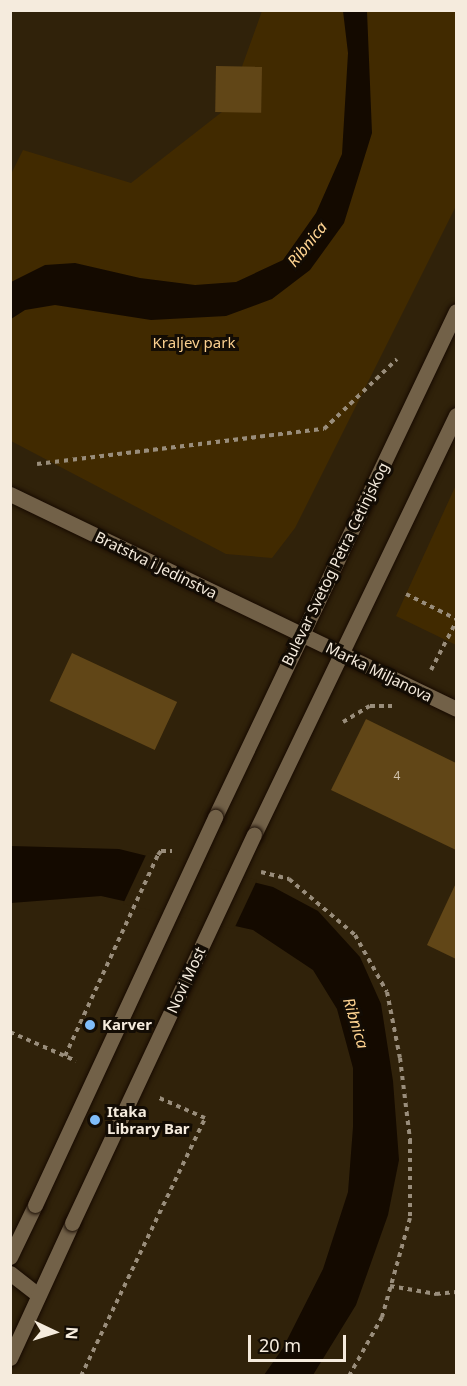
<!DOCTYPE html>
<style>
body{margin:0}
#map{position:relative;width:467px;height:1386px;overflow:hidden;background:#30220a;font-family:"Noto Sans",sans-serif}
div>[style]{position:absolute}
.green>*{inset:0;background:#412a00}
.water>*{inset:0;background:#140a00}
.pier>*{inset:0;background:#30220a}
.building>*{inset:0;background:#614617;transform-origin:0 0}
.path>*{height:4px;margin-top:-2px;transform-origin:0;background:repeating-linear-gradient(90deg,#998d7b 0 4.5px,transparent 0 9px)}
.roads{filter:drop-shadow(0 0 2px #170a00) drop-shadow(0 0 2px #170a00)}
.minor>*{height:15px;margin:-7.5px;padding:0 7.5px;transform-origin:7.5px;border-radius:7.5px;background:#726148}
.secondary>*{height:15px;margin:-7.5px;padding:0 7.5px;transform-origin:7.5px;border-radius:7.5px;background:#726148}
.bridges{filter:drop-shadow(0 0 2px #170a00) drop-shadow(0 0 2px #170a00)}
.secondary-bridge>*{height:15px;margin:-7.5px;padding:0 7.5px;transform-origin:7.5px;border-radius:7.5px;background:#726148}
.dots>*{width:16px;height:16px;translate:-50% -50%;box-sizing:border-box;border:3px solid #130c04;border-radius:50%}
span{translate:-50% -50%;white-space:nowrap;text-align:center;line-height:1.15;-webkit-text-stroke:6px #130c04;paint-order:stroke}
.number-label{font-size:12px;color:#d0c2ac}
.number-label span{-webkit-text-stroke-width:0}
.park-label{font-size:15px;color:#facf8e}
.street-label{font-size:15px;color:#f5ebdd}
.poi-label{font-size:15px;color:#f5ebdd;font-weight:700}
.left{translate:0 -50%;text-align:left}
.water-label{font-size:16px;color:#fdd290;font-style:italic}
.frame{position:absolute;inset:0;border:12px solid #f5ebdd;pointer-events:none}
.north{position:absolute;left:24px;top:1302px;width:60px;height:60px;-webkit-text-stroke:4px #130c04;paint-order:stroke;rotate:94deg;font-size:16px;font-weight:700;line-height:24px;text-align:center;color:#f5ebdd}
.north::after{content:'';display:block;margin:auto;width:21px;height:27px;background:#f5ebdd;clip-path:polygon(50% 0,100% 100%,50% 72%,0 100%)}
.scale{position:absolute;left:248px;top:1335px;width:98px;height:27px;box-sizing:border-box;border:3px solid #f5ebdd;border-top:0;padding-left:8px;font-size:18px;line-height:21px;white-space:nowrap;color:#f5ebdd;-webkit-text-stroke:4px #130c04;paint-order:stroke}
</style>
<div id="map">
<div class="green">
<i style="clip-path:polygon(262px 11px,456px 11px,456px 206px,295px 528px,272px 558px,226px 554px,11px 441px,10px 176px,23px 150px,131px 183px,227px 108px)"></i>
<i style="clip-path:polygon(456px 485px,456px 645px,396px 616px)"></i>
</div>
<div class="water">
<i style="clip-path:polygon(343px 11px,367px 11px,372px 133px,344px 223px,310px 270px,272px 299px,226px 316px,151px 320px,55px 305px,25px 310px,11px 319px,11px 282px,45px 265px,75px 263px,140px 278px,195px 285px,236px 282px,283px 260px,316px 213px,342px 154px,348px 53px)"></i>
<i style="clip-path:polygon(11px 846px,119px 849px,273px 887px,318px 911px,360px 957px,381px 1004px,393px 1081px,399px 1160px,388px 1215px,356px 1305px,313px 1375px,264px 1375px,283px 1348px,323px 1269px,348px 1192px,353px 1127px,353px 1068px,337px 1009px,313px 970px,253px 930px,101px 896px,11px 903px)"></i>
</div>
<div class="pier">
<i style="clip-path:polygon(147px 853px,257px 880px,234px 929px,123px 904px)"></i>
</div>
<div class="building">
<i style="left:216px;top:66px;width:46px;height:46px;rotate:1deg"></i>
<i style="left:72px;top:653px;width:116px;height:53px;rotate:25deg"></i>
<i style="clip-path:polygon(366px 719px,456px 763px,456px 850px,331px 790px)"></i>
<i style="clip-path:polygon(456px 883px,456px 959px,427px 945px)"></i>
</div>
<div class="path">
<i style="left:37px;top:464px;width:289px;rotate:-7deg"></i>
<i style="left:324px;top:429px;width:101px;rotate:-43.8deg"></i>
<i style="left:406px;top:594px;width:56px;rotate:26.6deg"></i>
<i style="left:431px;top:670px;width:54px;rotate:-62.5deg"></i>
<i style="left:343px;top:722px;width:31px;rotate:-31deg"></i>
<i style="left:370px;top:706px;width:22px"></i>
<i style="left:261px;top:872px;width:29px;rotate:14deg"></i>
<i style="left:289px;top:879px;width:87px;rotate:40.3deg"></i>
<i style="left:355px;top:935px;width:65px;rotate:60.7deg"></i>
<i style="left:387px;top:992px;width:67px;rotate:78.9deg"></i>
<i style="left:400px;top:1058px;width:83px;rotate:83deg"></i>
<i style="left:410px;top:1140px;width:78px;rotate:90deg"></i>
<i style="left:410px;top:1218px;width:103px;rotate:105.8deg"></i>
<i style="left:382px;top:1317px;width:68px;rotate:119.2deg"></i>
<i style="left:10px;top:1032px;width:72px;rotate:23.7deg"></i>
<i style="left:65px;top:1056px;width:221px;rotate:-65.2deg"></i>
<i style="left:158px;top:855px;width:5px;rotate:-53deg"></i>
<i style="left:161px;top:851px;width:11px"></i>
<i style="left:390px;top:1286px;width:47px;rotate:9.9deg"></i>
<i style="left:436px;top:1294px;width:20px;rotate:-6deg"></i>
<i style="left:81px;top:1376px;width:286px;rotate:-64.3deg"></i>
<i style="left:205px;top:1118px;width:52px;rotate:-156.4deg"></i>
</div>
<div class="roads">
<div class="minor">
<i style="left:10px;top:1273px;width:36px;rotate:38deg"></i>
</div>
<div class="secondary">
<i style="left:10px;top:494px;width:495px;rotate:25.7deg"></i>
<i style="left:215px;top:817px;width:560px;rotate:-64.53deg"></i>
<i style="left:254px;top:835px;width:466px;rotate:-64.3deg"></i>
<i style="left:10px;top:1257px;width:58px;rotate:-64.3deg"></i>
<i style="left:10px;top:1358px;width:149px;rotate:-65.3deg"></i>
</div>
</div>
<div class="bridges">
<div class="secondary-bridge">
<i style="left:35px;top:1205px;width:428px;rotate:-65.1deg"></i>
<i style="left:72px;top:1223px;width:429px;rotate:-64.9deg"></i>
</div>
</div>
<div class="dots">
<i style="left:90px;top:1025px;background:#7fbdfa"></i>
<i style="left:95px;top:1120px;background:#7fbdfa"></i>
</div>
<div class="number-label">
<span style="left:397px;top:776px">4</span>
</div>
<div class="park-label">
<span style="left:194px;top:343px">Kraljev park</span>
</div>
<div class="street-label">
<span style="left:335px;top:564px;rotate:-64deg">Bulevar Svetog Petra Cetinjskog</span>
<span style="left:156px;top:565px;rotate:26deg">Bratstva i Jedinstva</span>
<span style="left:379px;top:672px;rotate:26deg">Marka Miljanova</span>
<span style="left:186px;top:980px;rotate:-65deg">Novi Most</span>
</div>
<div class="poi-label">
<span class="left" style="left:102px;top:1025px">Karver</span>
<span class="left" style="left:107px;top:1120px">Itaka<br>Library Bar</span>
</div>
<div class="water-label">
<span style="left:307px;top:244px;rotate:-51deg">Ribnica</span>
<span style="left:356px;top:1023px;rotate:73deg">Ribnica</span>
</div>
<div class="frame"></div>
<div class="north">N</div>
<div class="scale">20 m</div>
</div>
